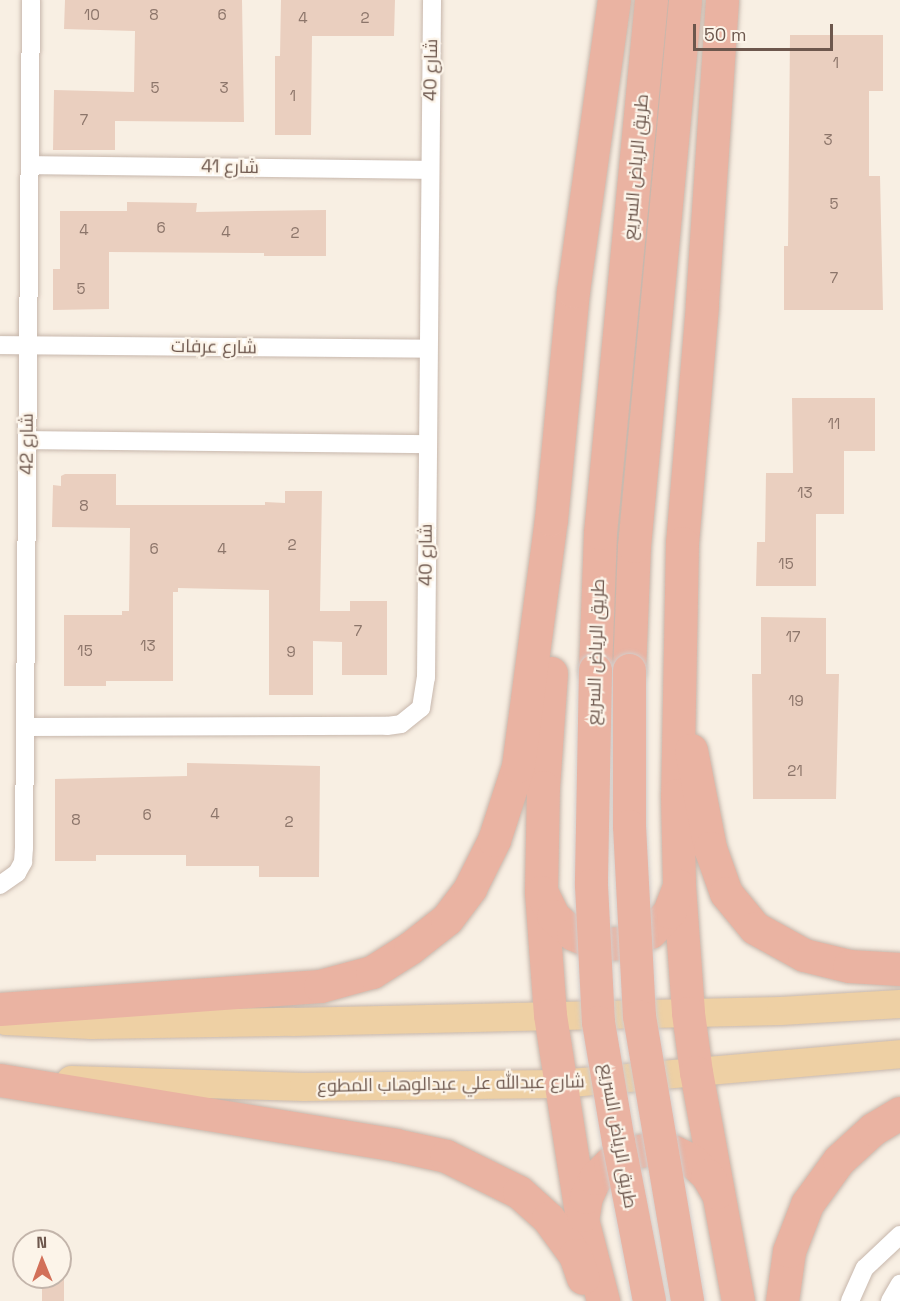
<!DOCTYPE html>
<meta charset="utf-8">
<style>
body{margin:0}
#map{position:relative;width:900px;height:1301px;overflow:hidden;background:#f8efe3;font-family:"Space Grotesk",Cairo,sans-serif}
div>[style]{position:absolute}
.building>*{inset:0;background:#eacfbf;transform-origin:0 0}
.roads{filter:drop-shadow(0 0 2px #c7b7ac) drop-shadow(0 0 2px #c7b7ac)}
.street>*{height:18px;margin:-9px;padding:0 9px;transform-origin:9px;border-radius:9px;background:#fff}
.primary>*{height:28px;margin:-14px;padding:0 14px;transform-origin:14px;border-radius:14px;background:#eed0a4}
.highway>*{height:33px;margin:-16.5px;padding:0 16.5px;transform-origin:16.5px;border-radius:16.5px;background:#eab3a2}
.bridges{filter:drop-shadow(0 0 2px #d3cdca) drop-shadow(0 0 2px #d3cdca)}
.highway-bridge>*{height:33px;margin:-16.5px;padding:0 16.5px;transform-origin:16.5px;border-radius:16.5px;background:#eab3a2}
span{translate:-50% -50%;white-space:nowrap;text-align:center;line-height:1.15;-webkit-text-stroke:4.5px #fcf4e9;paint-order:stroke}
.number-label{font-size:15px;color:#8c756a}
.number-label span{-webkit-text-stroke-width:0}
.street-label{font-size:18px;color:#6d574d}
.north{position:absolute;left:12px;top:1229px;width:60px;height:60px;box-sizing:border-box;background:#fcf4e9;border:2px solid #c3b5ab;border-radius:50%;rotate:359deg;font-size:16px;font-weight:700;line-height:24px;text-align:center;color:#6d574d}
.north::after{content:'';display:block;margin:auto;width:21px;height:27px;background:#d27059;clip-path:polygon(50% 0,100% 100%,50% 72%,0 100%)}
.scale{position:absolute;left:693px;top:24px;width:140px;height:27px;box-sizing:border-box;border:3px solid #6d574d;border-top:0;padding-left:8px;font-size:18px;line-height:21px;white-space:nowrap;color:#6d574d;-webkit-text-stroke:4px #fcf4e9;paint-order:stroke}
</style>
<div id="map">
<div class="building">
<i style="clip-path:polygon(65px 0,242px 0,244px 122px,115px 121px,115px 150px,53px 150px,54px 90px,134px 92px,135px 31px,64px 29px)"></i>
<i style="clip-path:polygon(281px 0,395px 0,394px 36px,312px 36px,311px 135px,275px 135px,275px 56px,280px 56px)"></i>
<i style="clip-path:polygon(790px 35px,883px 35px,883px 91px,869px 91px,869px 176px,880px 176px,883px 310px,784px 310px,784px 246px,788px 246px)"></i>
<i style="clip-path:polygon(127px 202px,197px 203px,196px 212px,326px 210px,326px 256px,264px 256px,264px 253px,109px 252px,109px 309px,53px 310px,53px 269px,60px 269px,60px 211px,127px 211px)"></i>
<i style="clip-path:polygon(792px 398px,875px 398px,875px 451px,844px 451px,844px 514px,816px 514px,816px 586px,756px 586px,757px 542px,765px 542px,766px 473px,793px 473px)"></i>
<i style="clip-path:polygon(65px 474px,116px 474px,116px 505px,265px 505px,265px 502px,285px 503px,285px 491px,322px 491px,320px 611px,350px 611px,350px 601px,387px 601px,387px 675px,342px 675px,342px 642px,313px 641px,313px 695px,269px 695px,269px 590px,178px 588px,178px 592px,173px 592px,173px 681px,106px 681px,106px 686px,64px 686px,64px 615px,122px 615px,122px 611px,129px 611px,130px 528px,52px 527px,53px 485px,61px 486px,61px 476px)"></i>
<i style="clip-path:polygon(761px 617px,826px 618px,826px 674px,839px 674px,836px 799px,753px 799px,752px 674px,761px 674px)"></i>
<i style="clip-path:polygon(187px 763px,320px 766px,319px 877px,259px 877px,259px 866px,186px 866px,186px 855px,96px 855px,96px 861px,55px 861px,55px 779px,187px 776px)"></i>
<i style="left:42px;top:1277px;width:22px;height:24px"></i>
</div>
<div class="roads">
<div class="street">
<i style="left:30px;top:165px;width:400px;rotate:0.7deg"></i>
<i style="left:0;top:345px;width:427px;rotate:0.5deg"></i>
<i style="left:27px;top:440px;width:399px;rotate:0.6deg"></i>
<i style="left:25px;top:727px;width:362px;rotate:-0.2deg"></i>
<i style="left:387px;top:726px;width:14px;rotate:-8deg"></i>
<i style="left:401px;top:724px;width:26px;rotate:-39deg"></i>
<i style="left:421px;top:708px;width:30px;rotate:-81deg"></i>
<i style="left:426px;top:678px;width:678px;rotate:-89.49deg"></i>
<i style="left:0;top:885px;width:21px;rotate:-35deg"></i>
<i style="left:17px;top:873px;width:13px;rotate:-61deg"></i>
<i style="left:23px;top:862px;width:14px;rotate:-86deg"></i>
<i style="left:24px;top:848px;width:848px;rotate:-89.53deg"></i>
<i style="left:850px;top:1301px;width:36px;rotate:-66deg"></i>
<i style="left:865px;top:1268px;width:48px;rotate:-43.3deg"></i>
<i style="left:890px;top:1301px;width:20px;rotate:-60deg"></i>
</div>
<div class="primary">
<i style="left:6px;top:1021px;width:86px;rotate:2.7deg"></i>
<i style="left:92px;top:1025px;width:201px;rotate:-0.9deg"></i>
<i style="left:293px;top:1022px;width:488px;rotate:-1.3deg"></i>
<i style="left:781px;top:1011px;width:119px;rotate:-3.4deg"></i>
<i style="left:71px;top:1080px;width:233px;rotate:1.7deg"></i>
<i style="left:304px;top:1087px;width:255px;rotate:-0.7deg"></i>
<i style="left:559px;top:1084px;width:342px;rotate:-5deg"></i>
</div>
<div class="highway">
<i style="left:722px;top:0;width:306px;rotate:93.8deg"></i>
<i style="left:702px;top:305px;width:239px;rotate:94.8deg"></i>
<i style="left:682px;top:543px;width:252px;rotate:91.1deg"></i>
<i style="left:677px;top:795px;width:91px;rotate:88.7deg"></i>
<i style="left:679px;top:886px;width:127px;rotate:85.9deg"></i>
<i style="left:688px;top:1013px;width:60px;rotate:82.3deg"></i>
<i style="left:696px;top:1072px;width:233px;rotate:79.6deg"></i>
<i style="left:595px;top:670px;width:137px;rotate:-87.9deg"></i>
<i style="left:600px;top:533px;width:535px;rotate:-84.53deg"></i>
<i style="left:629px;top:670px;width:124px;rotate:-87.7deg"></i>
<i style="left:634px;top:546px;width:548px;rotate:-84.66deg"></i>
<i style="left:551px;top:673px;width:114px;rotate:94deg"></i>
<i style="left:543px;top:787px;width:105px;rotate:91.1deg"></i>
<i style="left:541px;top:892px;width:123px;rotate:85.8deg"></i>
<i style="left:550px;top:1015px;width:206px;rotate:81.1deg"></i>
<i style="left:582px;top:1219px;width:85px;rotate:75.6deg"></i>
<i style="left:691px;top:750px;width:100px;rotate:79deg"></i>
<i style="left:710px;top:848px;width:48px;rotate:70.4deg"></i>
<i style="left:726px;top:893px;width:45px;rotate:50.4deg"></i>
<i style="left:755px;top:928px;width:56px;rotate:28.9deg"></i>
<i style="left:804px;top:955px;width:46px;rotate:13.7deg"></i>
<i style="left:849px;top:966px;width:51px;rotate:3.4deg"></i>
<i style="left:542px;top:893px;width:25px;rotate:64deg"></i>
<i style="left:553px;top:916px;width:27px;rotate:42deg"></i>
<i style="left:573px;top:934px;width:27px;rotate:22deg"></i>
<i style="left:598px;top:944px;width:27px;rotate:-2deg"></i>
<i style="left:625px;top:943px;width:27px;rotate:-24deg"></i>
<i style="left:650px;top:932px;width:28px;rotate:-46deg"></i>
<i style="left:669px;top:912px;width:28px;rotate:-69deg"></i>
<i style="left:0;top:1009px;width:321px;rotate:-4.1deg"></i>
<i style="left:320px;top:986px;width:54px;rotate:-15.1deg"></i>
<i style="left:372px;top:972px;width:45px;rotate:-32.3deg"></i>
<i style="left:410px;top:948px;width:47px;rotate:-38.1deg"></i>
<i style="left:447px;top:919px;width:39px;rotate:-53deg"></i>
<i style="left:470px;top:888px;width:54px;rotate:-63.4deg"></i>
<i style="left:494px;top:840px;width:78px;rotate:-72deg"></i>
<i style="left:518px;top:766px;width:249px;rotate:-82.4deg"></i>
<i style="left:551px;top:519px;width:229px;rotate:-84.5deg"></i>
<i style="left:573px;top:291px;width:294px;rotate:-82deg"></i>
<i style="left:0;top:1080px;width:401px;rotate:9.3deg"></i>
<i style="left:396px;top:1145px;width:51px;rotate:12.4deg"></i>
<i style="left:446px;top:1156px;width:81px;rotate:26.3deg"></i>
<i style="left:519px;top:1192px;width:39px;rotate:42deg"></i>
<i style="left:548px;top:1218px;width:46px;rotate:53.9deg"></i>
<i style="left:575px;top:1255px;width:24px;rotate:71deg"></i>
<i style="left:583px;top:1215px;width:18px;rotate:-81deg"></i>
<i style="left:586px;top:1197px;width:21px;rotate:-65deg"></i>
<i style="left:595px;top:1178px;width:21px;rotate:-45deg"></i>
<i style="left:610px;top:1163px;width:21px;rotate:-28deg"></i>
<i style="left:629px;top:1153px;width:21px;rotate:-11deg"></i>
<i style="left:650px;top:1149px;width:22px;rotate:5deg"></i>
<i style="left:672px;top:1151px;width:21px;rotate:25deg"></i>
<i style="left:691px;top:1160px;width:22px;rotate:43deg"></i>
<i style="left:707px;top:1175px;width:20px;rotate:60deg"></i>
<i style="left:782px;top:1301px;width:50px;rotate:-82deg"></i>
<i style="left:789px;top:1251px;width:50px;rotate:-69deg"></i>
<i style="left:807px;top:1204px;width:54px;rotate:-54deg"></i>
<i style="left:839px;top:1160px;width:46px;rotate:-42.4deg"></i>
<i style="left:873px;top:1129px;width:31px;rotate:-31deg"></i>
</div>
</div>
<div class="bridges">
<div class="highway-bridge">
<i style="left:595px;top:670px;width:215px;rotate:91.1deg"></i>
<i style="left:591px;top:885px;width:137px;rotate:87.1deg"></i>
<i style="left:598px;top:1022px;width:121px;rotate:80.5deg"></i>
<i style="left:618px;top:1141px;width:163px;rotate:79deg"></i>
<i style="left:629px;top:670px;width:156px;rotate:90deg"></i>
<i style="left:629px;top:826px;width:190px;rotate:87deg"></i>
<i style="left:639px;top:1016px;width:289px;rotate:80.4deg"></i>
</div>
</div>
<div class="number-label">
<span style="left:92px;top:15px">10</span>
<span style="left:154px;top:15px">8</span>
<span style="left:222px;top:15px">6</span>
<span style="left:303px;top:18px">4</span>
<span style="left:365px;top:18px">2</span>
<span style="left:836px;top:63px">1</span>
<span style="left:155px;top:88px">5</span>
<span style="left:224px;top:88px">3</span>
<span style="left:293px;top:96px">1</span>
<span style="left:84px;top:120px">7</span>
<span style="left:828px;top:140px">3</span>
<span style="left:834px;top:204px">5</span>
<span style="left:161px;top:228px">6</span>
<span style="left:84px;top:230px">4</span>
<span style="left:226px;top:232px">4</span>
<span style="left:295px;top:233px">2</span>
<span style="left:834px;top:278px">7</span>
<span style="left:81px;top:289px">5</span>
<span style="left:834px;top:424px">11</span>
<span style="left:805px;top:493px">13</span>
<span style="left:84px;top:506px">8</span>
<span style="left:292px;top:545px">2</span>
<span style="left:154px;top:549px">6</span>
<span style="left:222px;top:549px">4</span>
<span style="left:786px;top:564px">15</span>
<span style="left:358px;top:631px">7</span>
<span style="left:793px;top:637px">17</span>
<span style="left:148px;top:646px">13</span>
<span style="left:85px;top:651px">15</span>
<span style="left:291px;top:652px">9</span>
<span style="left:796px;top:701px">19</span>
<span style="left:795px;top:771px">21</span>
<span style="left:215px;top:814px">4</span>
<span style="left:147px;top:815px">6</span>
<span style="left:76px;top:820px">8</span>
<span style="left:289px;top:822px">2</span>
</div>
<div class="street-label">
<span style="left:431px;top:70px;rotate:-89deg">شارع 40</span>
<span style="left:230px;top:167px;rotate:1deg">شارع 41</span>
<span style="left:636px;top:167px;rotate:-85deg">طريق الرياض السريع</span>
<span style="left:214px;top:347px;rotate:1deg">شارع عرفات</span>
<span style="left:27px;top:444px;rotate:-90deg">شارع 42</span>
<span style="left:426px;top:555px;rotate:-90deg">شارع 40</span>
<span style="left:596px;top:652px;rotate:-88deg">طريق الرياض السريع</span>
<span style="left:451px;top:1084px;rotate:-1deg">شارع عبدالله علي عبدالوهاب المطوع</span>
<span style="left:618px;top:1136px;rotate:80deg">طريق الرياض السريع</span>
</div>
<div class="north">N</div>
<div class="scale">50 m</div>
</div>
